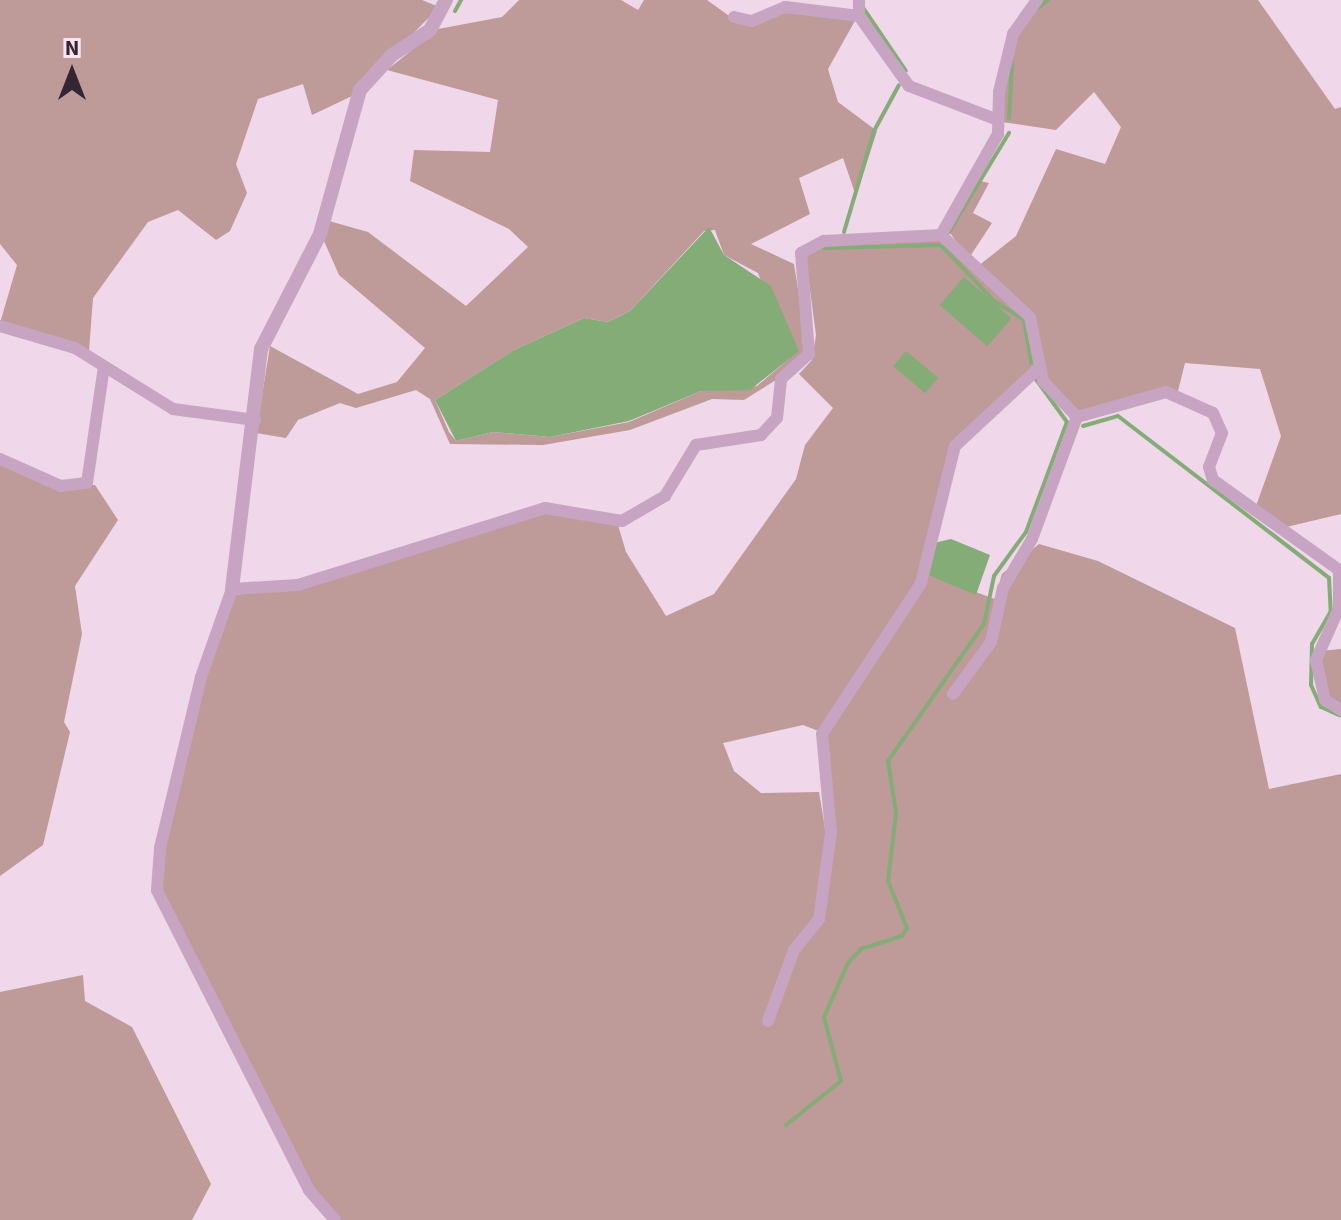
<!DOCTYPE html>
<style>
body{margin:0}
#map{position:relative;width:1341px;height:1220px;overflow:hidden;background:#f0d7ea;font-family:"Source Sans 3",sans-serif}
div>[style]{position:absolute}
.green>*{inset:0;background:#be9a98}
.water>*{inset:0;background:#84ac77;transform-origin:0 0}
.stream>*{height:4px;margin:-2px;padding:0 2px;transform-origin:2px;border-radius:2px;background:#84ac77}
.minor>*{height:12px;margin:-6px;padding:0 6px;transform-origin:6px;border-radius:6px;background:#c7a4c1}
.tertiary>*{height:14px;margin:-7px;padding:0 7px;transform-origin:7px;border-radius:7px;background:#c7a4c1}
span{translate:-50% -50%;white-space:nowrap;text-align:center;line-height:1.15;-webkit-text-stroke:8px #f8e3f2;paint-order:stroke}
.north{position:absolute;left:32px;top:32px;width:80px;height:80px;-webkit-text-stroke:6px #f8e3f2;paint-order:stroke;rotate:0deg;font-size:22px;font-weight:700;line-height:32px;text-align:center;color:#332532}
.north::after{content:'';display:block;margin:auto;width:28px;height:36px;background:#332532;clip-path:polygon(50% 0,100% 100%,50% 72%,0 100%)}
</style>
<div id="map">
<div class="green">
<i style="clip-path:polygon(0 0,422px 0,439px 7px,352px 96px,312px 115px,303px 84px,258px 99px,236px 164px,247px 193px,230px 231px,216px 240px,178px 210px,148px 222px,93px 298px,89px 351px,0 323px,17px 265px,0 244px)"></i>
<i style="clip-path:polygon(evenodd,519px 0,621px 0,638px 10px,644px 0,707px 0,739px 23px,782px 12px,856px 19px,828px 69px,838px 102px,877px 131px,856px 196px,843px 158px,799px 178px,810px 214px,751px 244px,794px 264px,807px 346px,787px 373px,744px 400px,712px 399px,630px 430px,543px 445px,450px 444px,430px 399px,416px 390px,356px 408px,340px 403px,298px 420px,286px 438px,256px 433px,270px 346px,358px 394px,397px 382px,425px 348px,339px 275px,324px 241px,329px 221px,368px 232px,466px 306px,528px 247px,509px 229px,410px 181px,414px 150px,490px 152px,498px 100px,387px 70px,438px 29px,502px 17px,519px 0,715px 230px,724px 255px,758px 273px,790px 358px,757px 386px,701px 391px,629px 422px,550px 437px,493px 432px,456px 441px,449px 432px,435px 400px,514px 350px,584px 318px,608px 322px,630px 311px,704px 231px,715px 230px)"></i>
<i style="clip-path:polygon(1042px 0,1258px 0,1335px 109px,1341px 107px,1341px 514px,1282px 528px,1255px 509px,1281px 436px,1260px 369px,1185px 363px,1178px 391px,1079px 413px,1042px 375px,1033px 315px,977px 267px,1016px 236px,1056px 149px,1105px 164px,1121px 127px,1094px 92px,1056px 130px,1002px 122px,1001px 92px,1018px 32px)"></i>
<i style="clip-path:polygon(980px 181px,989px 183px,973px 213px,992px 223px,969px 258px,947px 229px)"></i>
<i style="clip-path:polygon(evenodd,944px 240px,1027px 317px,1035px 368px,957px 438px,928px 575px,995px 599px,1002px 574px,1039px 544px,1098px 561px,1235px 628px,1269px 789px,1341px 774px,1341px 1220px,339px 1220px,311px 1185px,161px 889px,161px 857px,205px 672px,235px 595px,323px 582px,546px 511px,618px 525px,626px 552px,666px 616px,714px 594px,796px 479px,805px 445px,833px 408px,799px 374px,812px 360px,816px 335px,805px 252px,828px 243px,944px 240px,803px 725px,826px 734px,826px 834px,819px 792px,761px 793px,734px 771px,723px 743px,803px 725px)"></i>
<i style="clip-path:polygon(0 464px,51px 485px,95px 485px,118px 520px,75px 586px,82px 634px,64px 722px,70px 732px,43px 845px,0 876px)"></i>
<i style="clip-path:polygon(1341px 649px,1341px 706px,1326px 698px,1319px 651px)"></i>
<i style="clip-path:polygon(83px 975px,85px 1001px,132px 1027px,211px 1184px,192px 1220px,0 1220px,0 992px)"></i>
</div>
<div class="water">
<i style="clip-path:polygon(709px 227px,724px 255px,771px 286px,799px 351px,750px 390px,701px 391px,629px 421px,550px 437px,493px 432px,456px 441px,435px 400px,514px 350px,584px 318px,608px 322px,630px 311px)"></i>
<i style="left:964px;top:277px;width:63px;height:37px;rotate:41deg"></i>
<i style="left:906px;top:351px;width:42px;height:20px;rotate:40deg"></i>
<i style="clip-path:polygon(951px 539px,990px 555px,976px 595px,928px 575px,934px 543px)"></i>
</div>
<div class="stream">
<i style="left:862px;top:6px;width:78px;rotate:55.9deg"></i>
<i style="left:1038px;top:8px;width:13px;rotate:-39deg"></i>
<i style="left:455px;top:11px;width:13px;rotate:-61deg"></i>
<i style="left:1009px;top:118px;width:53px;rotate:-86.8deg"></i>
<i style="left:844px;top:232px;width:105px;rotate:-73.5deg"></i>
<i style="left:874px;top:131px;width:52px;rotate:-61.5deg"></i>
<i style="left:949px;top:232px;width:116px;rotate:-58.8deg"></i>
<i style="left:824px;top:248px;width:117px;rotate:-1.5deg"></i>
<i style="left:941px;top:245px;width:77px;rotate:46.6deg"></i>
<i style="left:994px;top:301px;width:36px;rotate:32deg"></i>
<i style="left:1024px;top:320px;width:43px;rotate:80.5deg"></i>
<i style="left:1083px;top:426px;width:36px;rotate:-16deg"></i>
<i style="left:1118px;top:416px;width:266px;rotate:37.5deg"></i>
<i style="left:1329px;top:578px;width:33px;rotate:87deg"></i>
<i style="left:1331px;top:611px;width:38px;rotate:120deg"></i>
<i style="left:1312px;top:644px;width:41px;rotate:91.4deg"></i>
<i style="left:1311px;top:685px;width:24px;rotate:66deg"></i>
<i style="left:1321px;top:707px;width:20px;rotate:24deg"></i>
<i style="left:786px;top:1125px;width:70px;rotate:-38.7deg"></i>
<i style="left:841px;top:1081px;width:66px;rotate:-104.9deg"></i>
<i style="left:824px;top:1017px;width:59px;rotate:-66deg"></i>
<i style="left:848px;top:963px;width:19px;rotate:-47deg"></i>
<i style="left:861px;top:949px;width:43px;rotate:-17.6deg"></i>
<i style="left:902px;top:936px;width:9px;rotate:-58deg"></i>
<i style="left:907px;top:928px;width:51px;rotate:-112deg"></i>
<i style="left:888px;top:881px;width:68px;rotate:-83.3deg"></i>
<i style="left:896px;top:813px;width:53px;rotate:-98.7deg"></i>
<i style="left:888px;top:761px;width:167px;rotate:-55deg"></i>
<i style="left:984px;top:624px;width:49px;rotate:-78.2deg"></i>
<i style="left:994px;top:576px;width:54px;rotate:-54deg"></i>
<i style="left:1026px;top:532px;width:117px;rotate:-69.6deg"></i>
<i style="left:1067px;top:422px;width:54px;rotate:-126deg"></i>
</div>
<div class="minor">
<i style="left:859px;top:0;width:16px;rotate:90deg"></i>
<i style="left:859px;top:16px;width:86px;rotate:54.5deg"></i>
<i style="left:909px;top:86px;width:95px;rotate:20.9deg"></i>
<i style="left:734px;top:17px;width:18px;rotate:13deg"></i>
<i style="left:752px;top:21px;width:36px;rotate:-23deg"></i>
<i style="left:785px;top:7px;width:75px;rotate:6.9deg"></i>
<i style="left:941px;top:235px;width:121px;rotate:42.7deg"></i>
<i style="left:1030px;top:317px;width:65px;rotate:78.5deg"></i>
<i style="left:1043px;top:381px;width:50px;rotate:46.6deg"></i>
<i style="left:1077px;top:417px;width:92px;rotate:-15.7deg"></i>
<i style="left:1166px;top:392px;width:51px;rotate:24.1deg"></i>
<i style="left:1213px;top:413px;width:22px;rotate:66deg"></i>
<i style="left:1222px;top:433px;width:36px;rotate:111deg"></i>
<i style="left:1209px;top:467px;width:14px;rotate:73deg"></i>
<i style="left:1213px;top:480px;width:155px;rotate:35.5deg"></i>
<i style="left:1339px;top:570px;width:38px;rotate:90deg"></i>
<i style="left:1339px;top:608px;width:57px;rotate:113.9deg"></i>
<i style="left:1316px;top:660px;width:41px;rotate:77.3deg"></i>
<i style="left:1325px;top:700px;width:19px;rotate:32deg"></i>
<i style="left:0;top:326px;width:78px;rotate:16.3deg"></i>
<i style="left:75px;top:348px;width:115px;rotate:31.9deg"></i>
<i style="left:173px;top:409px;width:83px;rotate:7.6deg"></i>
<i style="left:0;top:459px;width:67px;rotate:23.9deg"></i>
<i style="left:61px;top:486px;width:26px;rotate:-7deg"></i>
<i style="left:87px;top:483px;width:117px;rotate:-81.7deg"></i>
<i style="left:953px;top:694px;width:64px;rotate:-53.8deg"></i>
<i style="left:991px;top:642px;width:55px;rotate:-77.5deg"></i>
<i style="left:1003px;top:588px;width:57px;rotate:-59.4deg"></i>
<i style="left:1032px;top:539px;width:130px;rotate:-69.8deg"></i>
<i style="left:768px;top:1021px;width:76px;rotate:-69.9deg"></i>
<i style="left:794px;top:950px;width:40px;rotate:-51deg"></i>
<i style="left:819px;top:919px;width:88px;rotate:-82.1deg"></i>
<i style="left:831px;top:832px;width:98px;rotate:-95.2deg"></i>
<i style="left:822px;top:734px;width:181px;rotate:-56.7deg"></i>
<i style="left:921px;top:583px;width:141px;rotate:-76.1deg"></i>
<i style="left:955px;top:446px;width:115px;rotate:-42.9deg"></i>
<i style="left:335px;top:1220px;width:40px;rotate:-131deg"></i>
<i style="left:309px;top:1190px;width:336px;rotate:-116.9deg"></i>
<i style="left:157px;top:890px;width:42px;rotate:-85.9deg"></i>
<i style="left:160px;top:848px;width:176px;rotate:-76.5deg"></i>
<i style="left:201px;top:677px;width:93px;rotate:-70.6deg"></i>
<i style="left:232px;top:589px;width:66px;rotate:-3.5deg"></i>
<i style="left:298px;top:585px;width:259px;rotate:-17.3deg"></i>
<i style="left:545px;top:508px;width:78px;rotate:9.6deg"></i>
<i style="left:622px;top:521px;width:50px;rotate:-30.2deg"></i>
<i style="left:665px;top:496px;width:60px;rotate:-58.7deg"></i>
<i style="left:696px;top:445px;width:66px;rotate:-8.7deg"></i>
<i style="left:761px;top:435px;width:23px;rotate:-47deg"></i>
<i style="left:777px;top:418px;width:39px;rotate:-84deg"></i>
<i style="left:781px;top:379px;width:38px;rotate:-42deg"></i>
<i style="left:809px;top:354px;width:101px;rotate:-94.5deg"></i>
<i style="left:801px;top:253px;width:26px;rotate:-28deg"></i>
<i style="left:824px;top:241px;width:117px;rotate:-2.9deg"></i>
<i style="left:941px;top:235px;width:116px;rotate:-60.6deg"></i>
<i style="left:998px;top:134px;width:42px;rotate:-88.6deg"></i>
<i style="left:999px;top:92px;width:60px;rotate:-76.4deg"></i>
<i style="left:1013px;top:34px;width:42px;rotate:-54.8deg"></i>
</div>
<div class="tertiary">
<i style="left:232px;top:589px;width:242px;rotate:-83.1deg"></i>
<i style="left:261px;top:349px;width:129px;rotate:-62.8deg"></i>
<i style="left:320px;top:234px;width:149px;rotate:-74.5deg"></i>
<i style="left:360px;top:90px;width:47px;rotate:-47.6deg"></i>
<i style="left:392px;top:55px;width:45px;rotate:-33.3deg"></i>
<i style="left:430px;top:30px;width:34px;rotate:-62deg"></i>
</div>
<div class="north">N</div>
</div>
